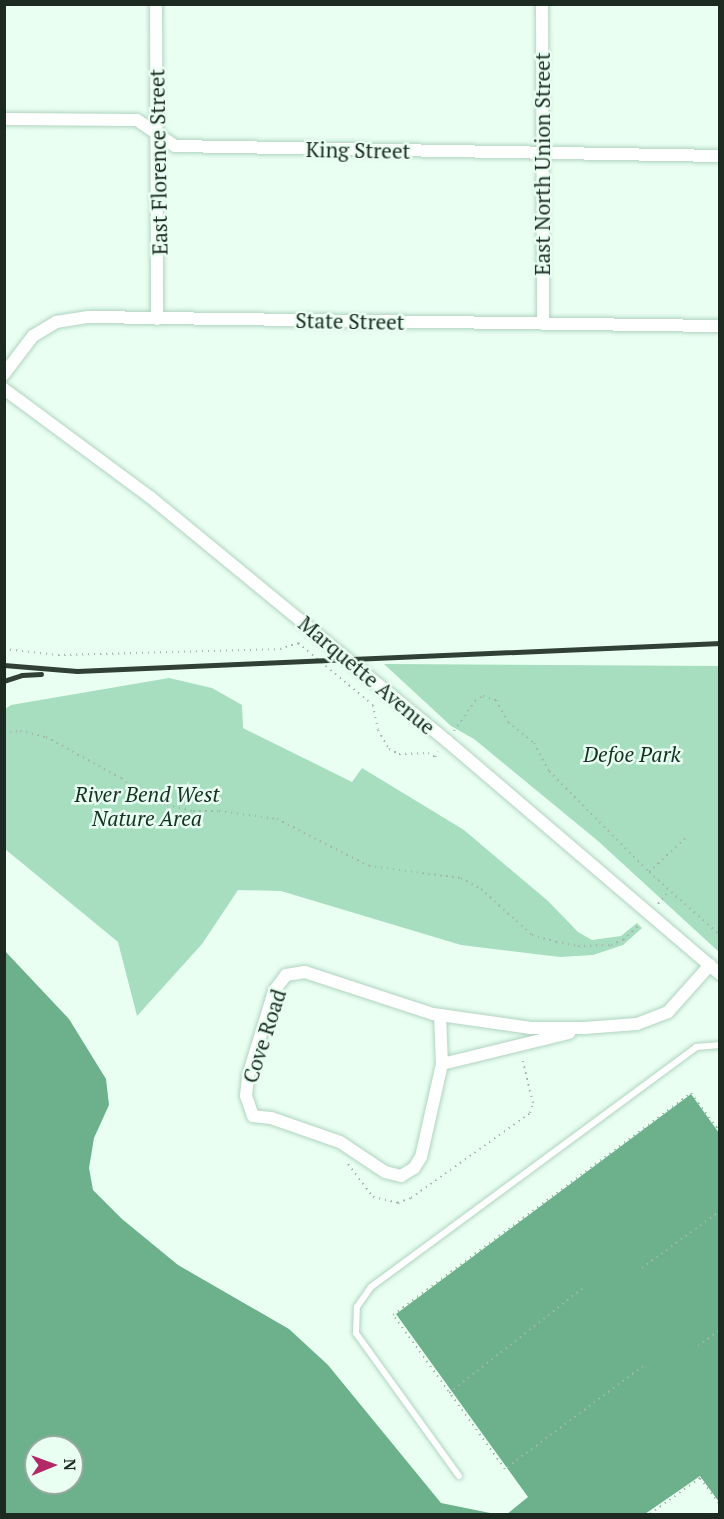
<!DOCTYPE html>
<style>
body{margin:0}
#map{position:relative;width:724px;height:1519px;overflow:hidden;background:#e9fff2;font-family:"PT Serif",serif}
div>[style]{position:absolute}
.green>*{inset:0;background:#a6debf}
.water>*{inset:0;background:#6cb18c}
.path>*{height:2px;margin-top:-1px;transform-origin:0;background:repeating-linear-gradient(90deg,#a4b7ac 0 1.5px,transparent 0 6px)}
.roads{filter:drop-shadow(0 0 2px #b1d4c0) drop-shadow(0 0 2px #b1d4c0)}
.service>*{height:6px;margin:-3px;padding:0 3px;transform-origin:3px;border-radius:3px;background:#fff}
.minor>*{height:12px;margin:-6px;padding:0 6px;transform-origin:6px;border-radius:6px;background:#fff}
.rail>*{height:4.5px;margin:-2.25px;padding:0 2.25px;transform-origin:2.25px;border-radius:2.25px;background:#314037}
span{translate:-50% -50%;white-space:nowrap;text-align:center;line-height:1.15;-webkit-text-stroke:5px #e9fff2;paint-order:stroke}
.street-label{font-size:21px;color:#1c2a22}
.park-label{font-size:21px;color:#133223;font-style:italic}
.frame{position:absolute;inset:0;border:6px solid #1c2a22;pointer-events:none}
.north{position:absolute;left:24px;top:1435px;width:60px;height:60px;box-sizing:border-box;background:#e9fff2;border:2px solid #97aa9f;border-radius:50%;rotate:89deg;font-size:16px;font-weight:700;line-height:24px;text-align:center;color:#1c2a22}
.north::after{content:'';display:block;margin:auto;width:21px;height:27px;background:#b32966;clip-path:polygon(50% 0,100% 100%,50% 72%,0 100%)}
</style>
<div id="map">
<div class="green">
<i style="clip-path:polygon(384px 664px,719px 666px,719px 952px,598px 841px,474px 739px,451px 726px)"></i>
<i style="clip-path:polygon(169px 678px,212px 688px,242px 705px,243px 728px,352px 782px,362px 768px,464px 830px,548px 901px,578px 932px,592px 940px,621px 936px,637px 923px,642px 928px,623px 945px,593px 955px,560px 957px,461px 945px,281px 891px,238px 890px,202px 944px,137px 1016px,118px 942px,5px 849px,5px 709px,11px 705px)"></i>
</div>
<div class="water">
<i style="clip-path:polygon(evenodd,4px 950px,69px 1019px,106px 1079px,109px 1105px,94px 1138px,89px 1168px,93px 1190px,122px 1219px,178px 1265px,289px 1329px,328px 1365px,441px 1503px,495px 1514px,5px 1514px,4px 950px,36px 1447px,72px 1447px,72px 1483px,36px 1483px,36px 1447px)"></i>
<i style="clip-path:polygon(691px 1094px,719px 1133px,719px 1502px,700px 1476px,645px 1514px,507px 1514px,528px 1497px,396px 1314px)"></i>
</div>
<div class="path">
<i style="left:4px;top:649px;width:54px;rotate:6.3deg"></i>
<i style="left:58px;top:655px;width:222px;rotate:-1.5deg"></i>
<i style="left:280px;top:649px;width:19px;rotate:-18deg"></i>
<i style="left:298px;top:643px;width:97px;rotate:39.6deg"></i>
<i style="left:373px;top:705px;width:25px;rotate:79deg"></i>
<i style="left:378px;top:730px;width:22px;rotate:60deg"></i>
<i style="left:389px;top:749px;width:11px;rotate:27deg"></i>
<i style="left:399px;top:754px;width:29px;rotate:-2deg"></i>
<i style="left:428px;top:753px;width:8px;rotate:30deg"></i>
<i style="left:435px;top:757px;width:6px;rotate:-59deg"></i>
<i style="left:454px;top:731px;width:37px;rotate:-55deg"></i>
<i style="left:475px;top:701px;width:9px;rotate:-32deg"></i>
<i style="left:483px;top:696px;width:14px;rotate:17deg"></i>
<i style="left:496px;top:700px;width:25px;rotate:61deg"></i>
<i style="left:508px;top:722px;width:33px;rotate:39deg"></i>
<i style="left:534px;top:743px;width:32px;rotate:62deg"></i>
<i style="left:549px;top:771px;width:142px;rotate:45.3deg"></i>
<i style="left:649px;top:872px;width:95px;rotate:41.6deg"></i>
<i style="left:4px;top:732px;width:16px;rotate:-4deg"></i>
<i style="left:20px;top:731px;width:27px;rotate:13deg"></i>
<i style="left:46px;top:737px;width:85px;rotate:28.7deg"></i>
<i style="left:121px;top:778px;width:26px;rotate:37deg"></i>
<i style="left:142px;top:794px;width:27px;rotate:24deg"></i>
<i style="left:167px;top:805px;width:27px;rotate:13deg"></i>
<i style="left:193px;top:811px;width:26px"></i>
<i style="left:219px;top:811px;width:59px;rotate:7.9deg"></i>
<i style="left:277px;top:819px;width:103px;rotate:27.1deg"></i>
<i style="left:369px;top:866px;width:93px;rotate:7.4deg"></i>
<i style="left:461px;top:878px;width:23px;rotate:29deg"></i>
<i style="left:481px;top:889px;width:69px;rotate:42deg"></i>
<i style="left:532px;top:935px;width:25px;rotate:16deg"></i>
<i style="left:556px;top:942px;width:22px;rotate:10deg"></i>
<i style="left:578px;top:946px;width:33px;rotate:-2deg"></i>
<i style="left:611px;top:945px;width:13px;rotate:-23deg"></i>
<i style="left:623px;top:940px;width:23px;rotate:-43deg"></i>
<i style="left:649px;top:872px;width:54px;rotate:-42.8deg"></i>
<i style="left:658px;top:904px;width:17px;rotate:-50deg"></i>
<i style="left:348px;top:1164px;width:41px;rotate:52.9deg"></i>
<i style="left:373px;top:1197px;width:26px;rotate:13deg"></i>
<i style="left:398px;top:1203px;width:14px;rotate:-21deg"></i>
<i style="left:411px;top:1198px;width:146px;rotate:-35.5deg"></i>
<i style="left:530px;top:1113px;width:10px;rotate:-73deg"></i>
<i style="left:533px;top:1103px;width:46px;rotate:-103.7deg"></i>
<i style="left:642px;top:1268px;width:97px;rotate:-36.2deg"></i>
<i style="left:698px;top:1346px;width:27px;rotate:-36deg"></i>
<i style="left:643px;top:1366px;width:172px;rotate:143.3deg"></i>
<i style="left:505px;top:1469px;width:190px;rotate:-126deg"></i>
<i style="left:393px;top:1315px;width:372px;rotate:-36.7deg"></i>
<i style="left:691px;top:1093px;width:49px;rotate:53.4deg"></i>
<i style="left:449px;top:1393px;width:170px;rotate:-38.1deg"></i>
<i style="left:650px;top:1514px;width:62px;rotate:-35.8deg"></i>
<i style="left:700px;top:1478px;width:34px;rotate:53deg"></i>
</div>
<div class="roads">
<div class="service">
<i style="left:459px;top:1476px;width:176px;rotate:-125.8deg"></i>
<i style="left:356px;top:1333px;width:26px;rotate:-88deg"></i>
<i style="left:357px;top:1307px;width:24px;rotate:-55deg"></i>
<i style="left:371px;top:1287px;width:404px;rotate:-36.4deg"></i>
<i style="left:696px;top:1047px;width:24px;rotate:-5deg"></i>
</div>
<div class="minor">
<i style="left:156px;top:4px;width:315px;rotate:89.8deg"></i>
<i style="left:542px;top:4px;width:320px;rotate:89.8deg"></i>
<i style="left:4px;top:119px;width:133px;rotate:0.4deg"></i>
<i style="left:137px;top:120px;width:46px;rotate:34.4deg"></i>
<i style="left:175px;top:146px;width:545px;rotate:1.05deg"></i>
<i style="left:4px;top:374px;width:48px;rotate:-52.7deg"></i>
<i style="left:33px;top:336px;width:27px;rotate:-31deg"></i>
<i style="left:56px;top:322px;width:33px;rotate:-9deg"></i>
<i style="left:89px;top:317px;width:631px;rotate:0.82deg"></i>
<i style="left:4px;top:389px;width:182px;rotate:36.5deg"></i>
<i style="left:150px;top:497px;width:384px;rotate:39.4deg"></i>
<i style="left:447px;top:741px;width:359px;rotate:40.5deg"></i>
<i style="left:440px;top:1015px;width:49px;rotate:87.7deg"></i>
<i style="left:442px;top:1064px;width:95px;rotate:102.7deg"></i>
<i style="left:421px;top:1157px;width:13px;rotate:122deg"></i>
<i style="left:414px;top:1168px;width:15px;rotate:148deg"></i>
<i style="left:401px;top:1176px;width:16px;rotate:-166deg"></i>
<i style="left:385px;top:1172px;width:54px;rotate:-146.3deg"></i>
<i style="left:340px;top:1142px;width:73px;rotate:-160.8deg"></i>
<i style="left:271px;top:1118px;width:18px;rotate:-174deg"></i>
<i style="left:253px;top:1116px;width:21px;rotate:-109deg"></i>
<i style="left:246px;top:1096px;width:20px;rotate:-84deg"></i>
<i style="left:248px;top:1076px;width:89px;rotate:-73deg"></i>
<i style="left:274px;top:991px;width:20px;rotate:-53deg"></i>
<i style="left:286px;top:975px;width:19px;rotate:-9deg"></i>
<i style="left:305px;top:972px;width:135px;rotate:18.2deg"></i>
<i style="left:433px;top:1014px;width:99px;rotate:8.1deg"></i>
<i style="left:531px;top:1028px;width:53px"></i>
<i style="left:584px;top:1028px;width:53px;rotate:-4.3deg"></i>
<i style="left:637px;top:1024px;width:33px;rotate:-21deg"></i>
<i style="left:668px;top:1012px;width:63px;rotate:-48.2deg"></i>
<i style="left:442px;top:1064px;width:131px;rotate:-13.7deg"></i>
</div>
</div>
<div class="rail">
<i style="left:4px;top:665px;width:73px;rotate:4.7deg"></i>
<i style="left:77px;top:671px;width:644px;rotate:-2.49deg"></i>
<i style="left:4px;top:681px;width:19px;rotate:-18deg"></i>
<i style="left:22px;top:675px;width:19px;rotate:-3deg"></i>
</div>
<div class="street-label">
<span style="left:358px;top:150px;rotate:1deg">King Street</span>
<span style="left:158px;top:162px;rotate:-91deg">East Florence Street</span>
<span style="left:542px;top:164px;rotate:-90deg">East North Union Street</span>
<span style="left:350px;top:321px;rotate:1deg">State Street</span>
<span style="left:367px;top:675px;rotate:40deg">Marquette Avenue</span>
<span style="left:264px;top:1036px;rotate:-72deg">Cove Road</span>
</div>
<div class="park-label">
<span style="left:632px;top:754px">Defoe Park</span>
<span style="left:147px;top:806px">River Bend West<br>Nature Area</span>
</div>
<div class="frame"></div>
<div class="north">N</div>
</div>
